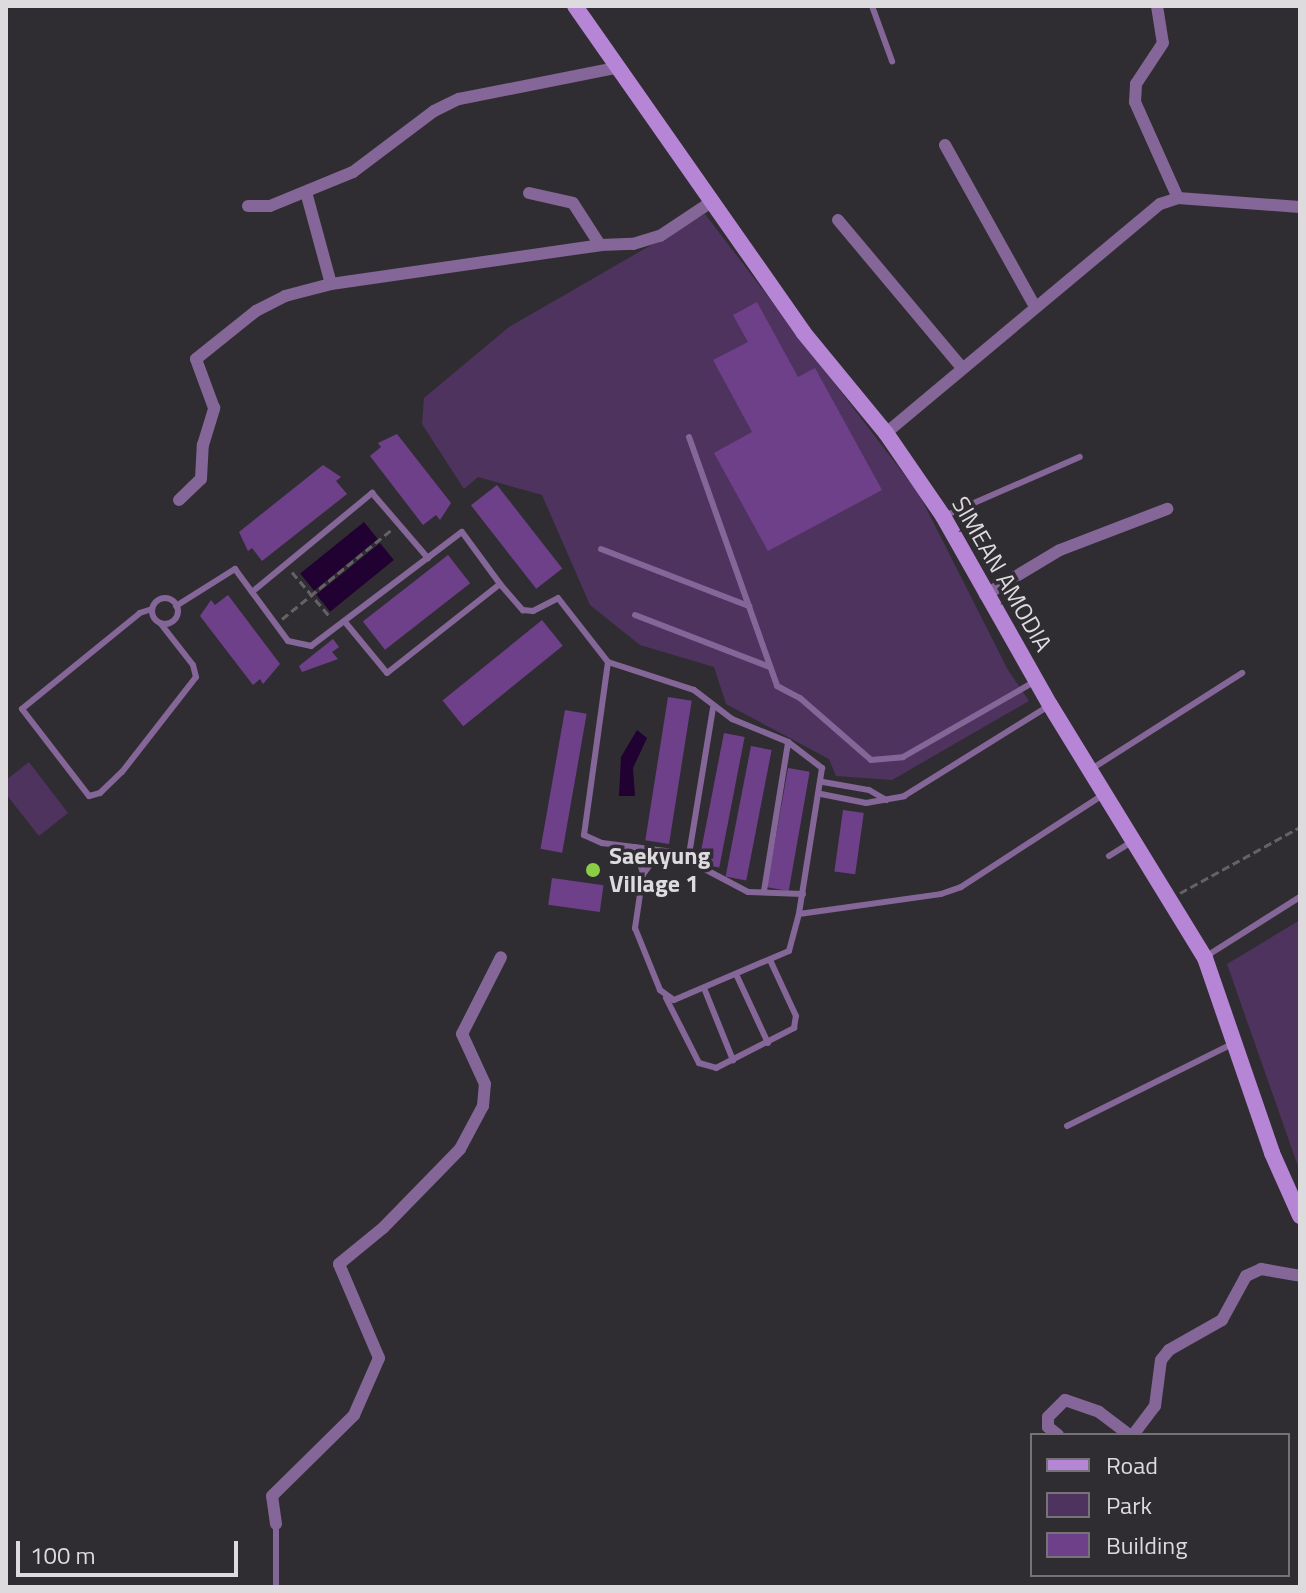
<!DOCTYPE html>
<style>
body{margin:0}
#map{position:relative;width:1306px;height:1593px;overflow:hidden;background:#302d32;font-family:"Titillium Web",sans-serif}
div>[style]{position:absolute}
.green>*{inset:0;background:#4d335d}
.water>*{inset:0;background:#210032;transform-origin:0 0}
.building>*{inset:0;background:#6f408a;transform-origin:0 0}
.path>*{height:3px;margin-top:-1.5px;transform-origin:0;background:repeating-linear-gradient(90deg,#656266 0 8px,transparent 0 12px)}
.lane>*{height:6px;margin:-3px;padding:0 3px;transform-origin:3px;border-radius:3px;background:#856698}
.lane>.ring{margin:-3px;padding:0;box-sizing:content-box;background:none;border:6px solid #856698;border-radius:50%}
.street>*{height:12px;margin:-6px;padding:0 6px;transform-origin:6px;border-radius:6px;background:#856698}
.secondary>*{height:16px;margin:-8px;padding:0 8px;transform-origin:8px;border-radius:8px;background:#b685d5}
.dots>*{width:22px;height:22px;translate:-50% -50%;box-sizing:border-box;border:4px solid #302d32;border-radius:50%}
span{translate:-50% -50%;white-space:nowrap;text-align:center;line-height:1.15;-webkit-text-stroke:7px #302d32;paint-order:stroke}
.street-label{font-size:24px;color:#dddbde}
.poi-label{font-size:24px;color:#dddbde;font-weight:700}
.left{translate:0 -50%;text-align:left}
.frame{position:absolute;inset:0;border:8px solid #dddbde;pointer-events:none}
.legend{position:absolute;left:1030px;top:1433px;width:260px;height:144px;box-sizing:border-box;background:#302d32;border:2px solid #757377;margin:0;padding:10px 14px;list-style:none;font-size:24px;color:#dddbde}
.legend li{display:flex;align-items:center;gap:16px;height:40px}
.legend b{width:40px;border:2px solid #757377}
.scale{position:absolute;left:16px;top:1541px;width:222px;height:36px;box-sizing:border-box;border:4px solid #dddbde;border-top:0;padding-left:10px;font-size:24px;line-height:28px;white-space:nowrap;color:#dddbde;-webkit-text-stroke:6px #302d32;paint-order:stroke}
</style>
<div id="map">
<div class="green">
<i style="clip-path:polygon(705px 214px,919px 494px,1008px 670px,1029px 701px,892px 780px,836px 776px,829px 759px,726px 704px,714px 667px,640px 645px,590px 605px,542px 495px,478px 477px,464px 489px,422px 424px,424px 398px,509px 327px)"></i>
<i style="clip-path:polygon(29px 762px,68px 813px,39px 836px,6px 794px,6px 780px)"></i>
<i style="clip-path:polygon(1300px 920px,1300px 1172px,1227px 964px)"></i>
</div>
<div class="water">
<i style="left:364px;top:522px;width:22px;height:82px;rotate:51deg"></i>
<i style="left:380px;top:543px;width:22px;height:82px;rotate:51deg"></i>
<i style="clip-path:polygon(637px 730px,647px 738px,633px 768px,635px 796px,619px 796px,621px 757px)"></i>
</div>
<div class="building">
<i style="clip-path:polygon(757px 302px,798px 377px,815px 368px,882px 490px,768px 551px,714px 453px,752px 432px,713px 360px,748px 342px,733px 315px)"></i>
<i style="clip-path:polygon(397px 434px,451px 503px,440px 520px,436px 515px,423px 525px,370px 456px,381px 447px,378px 443px)"></i>
<i style="clip-path:polygon(323px 465px,341px 477px,336px 481px,347px 494px,262px 561px,252px 548px,248px 551px,239px 532px)"></i>
<i style="left:497px;top:485px;width:106px;height:33px;rotate:52deg"></i>
<i style="left:448px;top:555px;width:36px;height:108px;rotate:52deg"></i>
<i style="clip-path:polygon(228px 595px,280px 664px,263px 684px,260px 679px,253px 685px,200px 616px,211px 600px,215px 605px)"></i>
<i style="left:542px;top:620px;width:33px;height:128px;rotate:51deg"></i>
<i style="clip-path:polygon(333px 639px,339px 647px,332px 652px,338px 659px,302px 672px,299px 666px)"></i>
<i style="left:668px;top:697px;width:24px;height:145px;rotate:9deg"></i>
<i style="left:565px;top:710px;width:22px;height:141px;rotate:10deg"></i>
<i style="left:724px;top:733px;width:21px;height:133px;rotate:11deg"></i>
<i style="left:751px;top:746px;width:21px;height:133px;rotate:11deg"></i>
<i style="left:788px;top:768px;width:22px;height:121px;rotate:10deg"></i>
<i style="left:843px;top:810px;width:21px;height:62px;rotate:8deg"></i>
<i style="left:552px;top:878px;width:52px;height:27px;rotate:8deg"></i>
</div>
<div class="path">
<i style="left:292px;top:572px;width:60px;rotate:49.7deg"></i>
<i style="left:282px;top:619px;width:141px;rotate:-39.2deg"></i>
<i style="left:1180px;top:893px;width:137px;rotate:-28.8deg"></i>
</div>
<div class="lane">
<i style="left:872px;top:6px;width:59px;rotate:70deg"></i>
<i style="left:689px;top:437px;width:264px;rotate:70.5deg"></i>
<i style="left:777px;top:686px;width:26px;rotate:28deg"></i>
<i style="left:800px;top:698px;width:94px;rotate:41.1deg"></i>
<i style="left:871px;top:760px;width:32px;rotate:-5deg"></i>
<i style="left:903px;top:757px;width:151px;rotate:-29.8deg"></i>
<i style="left:944px;top:516px;width:148px;rotate:-23.5deg"></i>
<i style="left:601px;top:549px;width:159px;rotate:21.1deg"></i>
<i style="left:252px;top:592px;width:156px;rotate:-39.5deg"></i>
<i style="left:372px;top:493px;width:86px;rotate:49.3deg"></i>
<i class="ring" style="left:152px;top:598px;width:20px;height:20px"></i>
<i style="left:176px;top:606px;width:70px;rotate:-32.1deg"></i>
<i style="left:235px;top:569px;width:89px;rotate:53.6deg"></i>
<i style="left:288px;top:641px;width:24px;rotate:12deg"></i>
<i style="left:311px;top:646px;width:189px;rotate:-37.1deg"></i>
<i style="left:462px;top:532px;width:64px;rotate:53.8deg"></i>
<i style="left:152px;top:609px;width:13px;rotate:162deg"></i>
<i style="left:140px;top:613px;width:152px;rotate:140.9deg"></i>
<i style="left:22px;top:709px;width:110px;rotate:52.4deg"></i>
<i style="left:89px;top:796px;width:11px;rotate:-15deg"></i>
<i style="left:100px;top:793px;width:30px;rotate:-44deg"></i>
<i style="left:122px;top:772px;width:120px;rotate:-52.1deg"></i>
<i style="left:196px;top:677px;width:12px;rotate:-104deg"></i>
<i style="left:193px;top:665px;width:52px;rotate:-128deg"></i>
<i style="left:635px;top:615px;width:145px;rotate:21.1deg"></i>
<i style="left:345px;top:622px;width:66px;rotate:50.5deg"></i>
<i style="left:387px;top:673px;width:144px;rotate:-38.2deg"></i>
<i style="left:500px;top:584px;width:35px;rotate:49deg"></i>
<i style="left:523px;top:610px;width:10px;rotate:6deg"></i>
<i style="left:533px;top:611px;width:28px;rotate:-27deg"></i>
<i style="left:558px;top:598px;width:81px;rotate:52deg"></i>
<i style="left:608px;top:662px;width:90px;rotate:18deg"></i>
<i style="left:694px;top:690px;width:48px;rotate:37.3deg"></i>
<i style="left:732px;top:719px;width:61px;rotate:22.3deg"></i>
<i style="left:788px;top:742px;width:43px;rotate:37.4deg"></i>
<i style="left:822px;top:768px;width:148px;rotate:99deg"></i>
<i style="left:608px;top:662px;width:175px;rotate:97.9deg"></i>
<i style="left:584px;top:835px;width:20px;rotate:24deg"></i>
<i style="left:602px;top:843px;width:88px;rotate:7.2deg"></i>
<i style="left:713px;top:708px;width:148px;rotate:99.3deg"></i>
<i style="left:689px;top:854px;width:12px;rotate:59deg"></i>
<i style="left:695px;top:864px;width:60px;rotate:27.8deg"></i>
<i style="left:748px;top:892px;width:55px;rotate:2.1deg"></i>
<i style="left:1093px;top:768px;width:177px;rotate:-32.5deg"></i>
<i style="left:823px;top:782px;width:47px;rotate:9.9deg"></i>
<i style="left:869px;top:790px;width:20px;rotate:30deg"></i>
<i style="left:821px;top:794px;width:46px;rotate:11.3deg"></i>
<i style="left:866px;top:803px;width:39px;rotate:-10deg"></i>
<i style="left:904px;top:796px;width:172px;rotate:-31.9deg"></i>
<i style="left:635px;top:847px;width:28px;rotate:73deg"></i>
<i style="left:660px;top:851px;width:29px;rotate:126deg"></i>
<i style="left:643px;top:874px;width:55px;rotate:98.4deg"></i>
<i style="left:635px;top:928px;width:67px;rotate:68deg"></i>
<i style="left:660px;top:990px;width:17px;rotate:36deg"></i>
<i style="left:674px;top:1000px;width:125px;rotate:-23.1deg"></i>
<i style="left:789px;top:951px;width:38px;rotate:-75deg"></i>
<i style="left:799px;top:914px;width:143px;rotate:-8deg"></i>
<i style="left:941px;top:894px;width:21px;rotate:-19deg"></i>
<i style="left:961px;top:887px;width:171px;rotate:-33deg"></i>
<i style="left:1109px;top:856px;width:28px;rotate:-32deg"></i>
<i style="left:764px;top:891px;width:151px;rotate:-80.8deg"></i>
<i style="left:1205px;top:957px;width:112px;rotate:-32.3deg"></i>
<i style="left:736px;top:974px;width:76px;rotate:65.1deg"></i>
<i style="left:704px;top:988px;width:78px;rotate:68.1deg"></i>
<i style="left:666px;top:998px;width:73px;rotate:63.1deg"></i>
<i style="left:699px;top:1063px;width:18px;rotate:16deg"></i>
<i style="left:716px;top:1068px;width:88px;rotate:-27.1deg"></i>
<i style="left:794px;top:1028px;width:12px;rotate:-81deg"></i>
<i style="left:796px;top:1016px;width:62px;rotate:-114.9deg"></i>
<i style="left:1067px;top:1126px;width:186px;rotate:-26.4deg"></i>
<i style="left:276px;top:1587px;width:63px;rotate:-90deg"></i>
</div>
<div class="street">
<i style="left:1157px;top:6px;width:37px;rotate:81deg"></i>
<i style="left:1163px;top:43px;width:49px;rotate:123.4deg"></i>
<i style="left:1136px;top:84px;width:18px;rotate:93deg"></i>
<i style="left:1135px;top:102px;width:105px;rotate:65.9deg"></i>
<i style="left:945px;top:145px;width:183px;rotate:60.9deg"></i>
<i style="left:306px;top:192px;width:95px;rotate:74.8deg"></i>
<i style="left:529px;top:193px;width:45px;rotate:12.8deg"></i>
<i style="left:573px;top:203px;width:50px;rotate:57.3deg"></i>
<i style="left:248px;top:206px;width:22px"></i>
<i style="left:270px;top:206px;width:90px;rotate:-22.3deg"></i>
<i style="left:353px;top:172px;width:101px;rotate:-37deg"></i>
<i style="left:434px;top:111px;width:28px;rotate:-26deg"></i>
<i style="left:459px;top:99px;width:160px;rotate:-11.2deg"></i>
<i style="left:838px;top:220px;width:193px;rotate:50deg"></i>
<i style="left:886px;top:433px;width:357px;rotate:-39.9deg"></i>
<i style="left:1160px;top:204px;width:19px;rotate:-18deg"></i>
<i style="left:1178px;top:198px;width:122px;rotate:4.2deg"></i>
<i style="left:179px;top:500px;width:30px;rotate:-44deg"></i>
<i style="left:201px;top:479px;width:34px;rotate:-87deg"></i>
<i style="left:203px;top:445px;width:39px;rotate:-73deg"></i>
<i style="left:214px;top:408px;width:52px;rotate:-110.2deg"></i>
<i style="left:196px;top:359px;width:77px;rotate:-38.7deg"></i>
<i style="left:256px;top:311px;width:33px;rotate:-27deg"></i>
<i style="left:285px;top:296px;width:48px;rotate:-14.6deg"></i>
<i style="left:331px;top:284px;width:272px;rotate:-8.2deg"></i>
<i style="left:600px;top:245px;width:33px;rotate:-2deg"></i>
<i style="left:633px;top:244px;width:28px;rotate:-17deg"></i>
<i style="left:660px;top:236px;width:61px;rotate:-33.7deg"></i>
<i style="left:985px;top:595px;width:87px;rotate:-31deg"></i>
<i style="left:1060px;top:550px;width:115px;rotate:-21deg"></i>
<i style="left:1058px;top:1435px;width:13px;rotate:-141deg"></i>
<i style="left:1048px;top:1427px;width:10px;rotate:-90deg"></i>
<i style="left:1048px;top:1417px;width:24px;rotate:-45deg"></i>
<i style="left:1065px;top:1400px;width:36px;rotate:19deg"></i>
<i style="left:1099px;top:1412px;width:39px;rotate:37deg"></i>
<i style="left:1133px;top:1435px;width:36px;rotate:-53deg"></i>
<i style="left:1155px;top:1406px;width:46px;rotate:-82.6deg"></i>
<i style="left:1161px;top:1360px;width:13px;rotate:-51deg"></i>
<i style="left:1169px;top:1350px;width:61px;rotate:-29.5deg"></i>
<i style="left:1222px;top:1320px;width:50px;rotate:-61.4deg"></i>
<i style="left:1246px;top:1276px;width:17px;rotate:-25deg"></i>
<i style="left:1261px;top:1269px;width:40px;rotate:10deg"></i>
<i style="left:276px;top:1524px;width:28px;rotate:-98deg"></i>
<i style="left:272px;top:1496px;width:115px;rotate:-44.6deg"></i>
<i style="left:354px;top:1415px;width:62px;rotate:-66.3deg"></i>
<i style="left:379px;top:1358px;width:102px;rotate:-113.1deg"></i>
<i style="left:339px;top:1264px;width:57px;rotate:-39.3deg"></i>
<i style="left:383px;top:1228px;width:110px;rotate:-45.7deg"></i>
<i style="left:460px;top:1149px;width:49px;rotate:-61.9deg"></i>
<i style="left:483px;top:1106px;width:22px;rotate:-85deg"></i>
<i style="left:485px;top:1084px;width:55px;rotate:-114.7deg"></i>
<i style="left:462px;top:1034px;width:86px;rotate:-63.1deg"></i>
</div>
<div class="secondary">
<i style="left:575px;top:6px;width:398px;rotate:55deg"></i>
<i style="left:803px;top:332px;width:131px;rotate:50.6deg"></i>
<i style="left:886px;top:433px;width:101px;rotate:55.5deg"></i>
<i style="left:943px;top:516px;width:217px;rotate:60.5deg"></i>
<i style="left:1050px;top:705px;width:297px;rotate:58.5deg"></i>
<i style="left:1205px;top:958px;width:206px;rotate:71deg"></i>
<i style="left:1272px;top:1153px;width:69px;rotate:66deg"></i>
</div>
<div class="dots">
<i style="left:593px;top:870px;background:#8bce46"></i>
</div>
<div class="street-label">
<span style="left:1002px;top:574px;rotate:60deg">SIMEAN AMODIA</span>
</div>
<div class="poi-label">
<span class="left" style="left:609px;top:870px">Saekyung<br>Village 1</span>
</div>
<div class="frame"></div>
<ul class="legend">
<li><b style="height:10px;background:#b685d5"></b>Road</li>
<li><b style="height:22px;background:#4d335d"></b>Park</li>
<li><b style="height:22px;background:#6f408a"></b>Building</li>
</ul>
<div class="scale">100 m</div>
</div>
